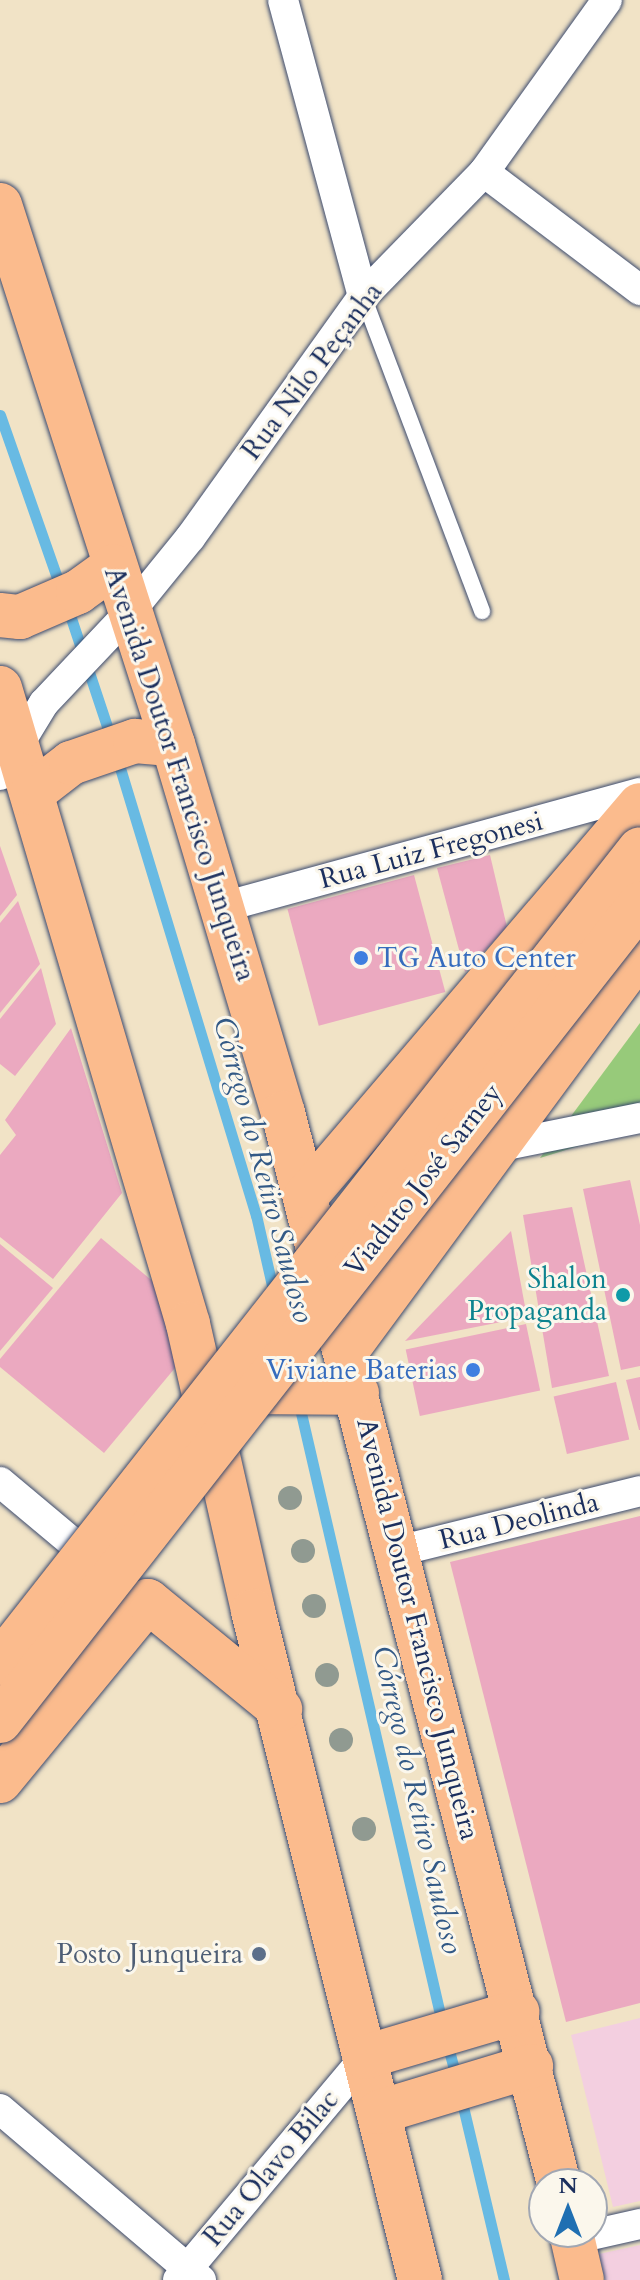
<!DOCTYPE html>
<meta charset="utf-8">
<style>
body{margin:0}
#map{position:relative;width:640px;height:2280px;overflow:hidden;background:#f1e3c6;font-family:Cardo,serif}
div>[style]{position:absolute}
.built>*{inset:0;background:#f3cfe0}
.green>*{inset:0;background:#97ca7a}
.stream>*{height:11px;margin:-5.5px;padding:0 5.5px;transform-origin:5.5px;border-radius:5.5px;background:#68bae3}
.building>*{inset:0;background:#eba9c0;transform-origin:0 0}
.roads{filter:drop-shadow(0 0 2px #3b4a6e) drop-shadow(0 0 2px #3b4a6e)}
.lane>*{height:16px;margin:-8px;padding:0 8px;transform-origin:8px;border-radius:8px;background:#fff}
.street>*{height:30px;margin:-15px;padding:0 15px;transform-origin:15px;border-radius:15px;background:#fff}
.primary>*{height:44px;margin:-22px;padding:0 22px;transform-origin:22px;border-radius:22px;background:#fbbb8d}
.bridges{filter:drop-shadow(0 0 2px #3b4a6e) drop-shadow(0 0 2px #3b4a6e)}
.primary-bridge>*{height:44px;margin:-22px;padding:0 22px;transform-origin:22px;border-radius:22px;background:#fbbb8d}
.trees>*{width:24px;height:24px;margin:-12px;border-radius:50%;background:#909a91}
.dots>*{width:22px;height:22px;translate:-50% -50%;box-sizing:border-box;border:4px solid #fbf7ec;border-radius:50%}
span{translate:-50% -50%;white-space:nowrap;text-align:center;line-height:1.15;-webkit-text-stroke:6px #fbf7ec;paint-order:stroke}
.street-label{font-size:28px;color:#1b2f5e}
.shop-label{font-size:28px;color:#366cbe}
.left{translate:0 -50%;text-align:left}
.right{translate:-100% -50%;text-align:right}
.culture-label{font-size:28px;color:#0d838f}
.service-label{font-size:28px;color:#4e5e75}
.water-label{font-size:30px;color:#325986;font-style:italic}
.north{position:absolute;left:528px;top:2168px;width:80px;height:80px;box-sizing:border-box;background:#fbf7ec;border:2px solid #a1a7b3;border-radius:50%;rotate:0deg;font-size:22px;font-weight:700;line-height:32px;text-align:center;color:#1b2f5e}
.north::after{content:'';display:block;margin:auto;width:28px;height:36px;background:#1f6fb2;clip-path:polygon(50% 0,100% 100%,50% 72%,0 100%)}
</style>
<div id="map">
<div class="built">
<i style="clip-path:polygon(640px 2018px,640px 2201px,613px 2207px,571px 2035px)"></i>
<i style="clip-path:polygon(640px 2245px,640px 2280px,605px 2280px,599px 2254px)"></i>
</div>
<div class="green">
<i style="clip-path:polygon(640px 1023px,640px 1127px,540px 1158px)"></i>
</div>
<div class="stream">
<i style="left:0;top:415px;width:184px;rotate:70.7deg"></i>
<i style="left:67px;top:606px;width:142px;rotate:71.6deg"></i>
<i style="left:117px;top:758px;width:478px;rotate:73.1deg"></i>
<i style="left:256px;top:1215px;width:81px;rotate:77.2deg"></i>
<i style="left:298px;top:1400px;width:644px;rotate:76.98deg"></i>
<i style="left:447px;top:2043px;width:39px;rotate:75deg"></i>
<i style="left:461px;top:2098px;width:187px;rotate:76.7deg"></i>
</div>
<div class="building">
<i style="clip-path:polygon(0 846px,17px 895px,0 916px)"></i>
<i style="clip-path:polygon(490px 855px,507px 927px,465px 972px,437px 868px)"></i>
<i style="left:414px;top:875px;width:121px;height:131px;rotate:75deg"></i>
<i style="clip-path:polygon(18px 901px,40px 964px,0 1013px,0 923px)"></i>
<i style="clip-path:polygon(41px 968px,56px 1024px,15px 1076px,0 1064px,0 1019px)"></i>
<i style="clip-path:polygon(71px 1028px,122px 1193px,53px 1279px,0 1237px,0 1155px,16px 1135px,5px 1120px)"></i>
<i style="clip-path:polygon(630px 1180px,640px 1225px,640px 1366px,621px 1370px,583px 1189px)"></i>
<i style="clip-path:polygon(572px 1207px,609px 1376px,552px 1388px,523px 1215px)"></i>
<i style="clip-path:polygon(511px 1231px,527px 1317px,405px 1341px)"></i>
<i style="clip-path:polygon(101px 1238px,180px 1304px,190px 1350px,104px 1453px,0 1367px,0 1359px)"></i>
<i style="clip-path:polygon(0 1244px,53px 1288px,0 1351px)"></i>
<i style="left:526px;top:1324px;width:68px;height:123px;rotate:78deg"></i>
<i style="clip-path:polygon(640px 1377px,640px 1430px,639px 1430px,626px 1380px)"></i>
<i style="left:616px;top:1382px;width:59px;height:64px;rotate:77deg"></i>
<i style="clip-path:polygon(640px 1516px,640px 2003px,566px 2022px,450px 1562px)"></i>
</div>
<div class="roads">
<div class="lane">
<i style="left:363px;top:296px;width:337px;rotate:69.3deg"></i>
</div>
<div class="street">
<i style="left:283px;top:0;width:307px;rotate:74.9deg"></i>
<i style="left:484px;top:172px;width:196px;rotate:37.1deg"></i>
<i style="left:0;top:775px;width:84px;rotate:-58.6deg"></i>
<i style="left:44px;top:703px;width:124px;rotate:-46.6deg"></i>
<i style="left:129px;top:613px;width:97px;rotate:-50.9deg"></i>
<i style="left:190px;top:538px;width:297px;rotate:-54.4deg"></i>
<i style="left:363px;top:296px;width:173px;rotate:-45.7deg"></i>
<i style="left:484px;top:172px;width:211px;rotate:-54.4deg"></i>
<i style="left:223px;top:907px;width:432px;rotate:-15.3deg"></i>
<i style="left:486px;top:1149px;width:157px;rotate:-11.4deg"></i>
<i style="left:0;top:1482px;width:128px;rotate:39.9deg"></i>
<i style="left:398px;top:1551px;width:249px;rotate:-13.9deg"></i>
<i style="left:0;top:2109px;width:264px;rotate:40.4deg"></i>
<i style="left:573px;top:2239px;width:69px;rotate:-12.6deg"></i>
<i style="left:178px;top:2280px;width:291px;rotate:-50deg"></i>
</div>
<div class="primary">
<i style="left:0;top:205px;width:566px;rotate:72.21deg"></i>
<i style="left:173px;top:744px;width:385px;rotate:73.4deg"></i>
<i style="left:283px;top:1113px;width:1106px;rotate:75.55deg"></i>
<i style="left:0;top:615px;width:20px;rotate:6deg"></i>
<i style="left:20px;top:617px;width:63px;rotate:-23.3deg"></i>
<i style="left:78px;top:592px;width:44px;rotate:-35.8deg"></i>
<i style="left:0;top:688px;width:663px;rotate:73.53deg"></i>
<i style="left:188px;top:1324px;width:294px;rotate:77.2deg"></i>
<i style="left:253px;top:1611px;width:690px;rotate:75.98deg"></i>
<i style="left:32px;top:793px;width:49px;rotate:-37.6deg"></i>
<i style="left:71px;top:763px;width:68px;rotate:-19deg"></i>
<i style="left:135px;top:741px;width:38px;rotate:5deg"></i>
<i style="left:306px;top:1196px;width:514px;rotate:-49.5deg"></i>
<i style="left:347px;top:1350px;width:494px;rotate:-53.6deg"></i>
<i style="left:228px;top:1392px;width:129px;rotate:0.4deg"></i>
<i style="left:0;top:1781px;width:233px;rotate:-50.6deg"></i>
<i style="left:148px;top:1601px;width:171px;rotate:39.3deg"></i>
<i style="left:365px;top:2057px;width:159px;rotate:-16.5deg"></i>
<i style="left:379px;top:2112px;width:159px;rotate:-16.8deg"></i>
<i style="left:571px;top:2232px;width:49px;rotate:77.1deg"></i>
</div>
</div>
<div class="bridges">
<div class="primary-bridge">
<i style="left:0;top:1663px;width:1035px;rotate:-51.82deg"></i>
<i style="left:0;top:1721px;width:1038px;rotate:-51.93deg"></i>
</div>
</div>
<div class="trees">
<i style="left:290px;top:1498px"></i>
<i style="left:303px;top:1551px"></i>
<i style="left:314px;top:1606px"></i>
<i style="left:327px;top:1675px"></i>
<i style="left:341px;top:1740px"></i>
<i style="left:364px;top:1829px"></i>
</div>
<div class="dots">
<i style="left:361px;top:958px;background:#3f7fe0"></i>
<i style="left:623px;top:1295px;background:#0f9aa8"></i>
<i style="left:473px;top:1370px;background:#3f7fe0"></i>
<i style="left:259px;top:1954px;background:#5c6f8a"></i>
</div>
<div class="street-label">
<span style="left:312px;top:371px;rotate:-53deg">Rua Nilo Peçanha</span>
<span style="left:180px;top:774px;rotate:72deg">Avenida Doutor Francisco Junqueira</span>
<span style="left:431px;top:850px;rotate:-15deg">Rua Luiz Fregonesi</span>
<span style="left:423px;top:1180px;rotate:-52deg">Viaduto José Sarney</span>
<span style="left:519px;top:1521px;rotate:-14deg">Rua Deolinda</span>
<span style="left:418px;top:1629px;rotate:76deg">Avenida Doutor Francisco Junqueira</span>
<span style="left:271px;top:2168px;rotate:-50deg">Rua Olavo Bilac</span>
</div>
<div class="shop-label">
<span class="left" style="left:377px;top:958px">TG Auto Center</span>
<span class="right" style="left:457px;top:1370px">Viviane Baterias</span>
</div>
<div class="culture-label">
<span class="right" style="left:607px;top:1295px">Shalon<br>Propaganda</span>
</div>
<div class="service-label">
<span class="right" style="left:243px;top:1954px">Posto Junqueira</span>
</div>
<div class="water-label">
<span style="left:263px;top:1170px;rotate:75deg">Córrego do Retiro Saudoso</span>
<span style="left:417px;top:1800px;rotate:77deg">Córrego do Retiro Saudoso</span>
</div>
<div class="north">N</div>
</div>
